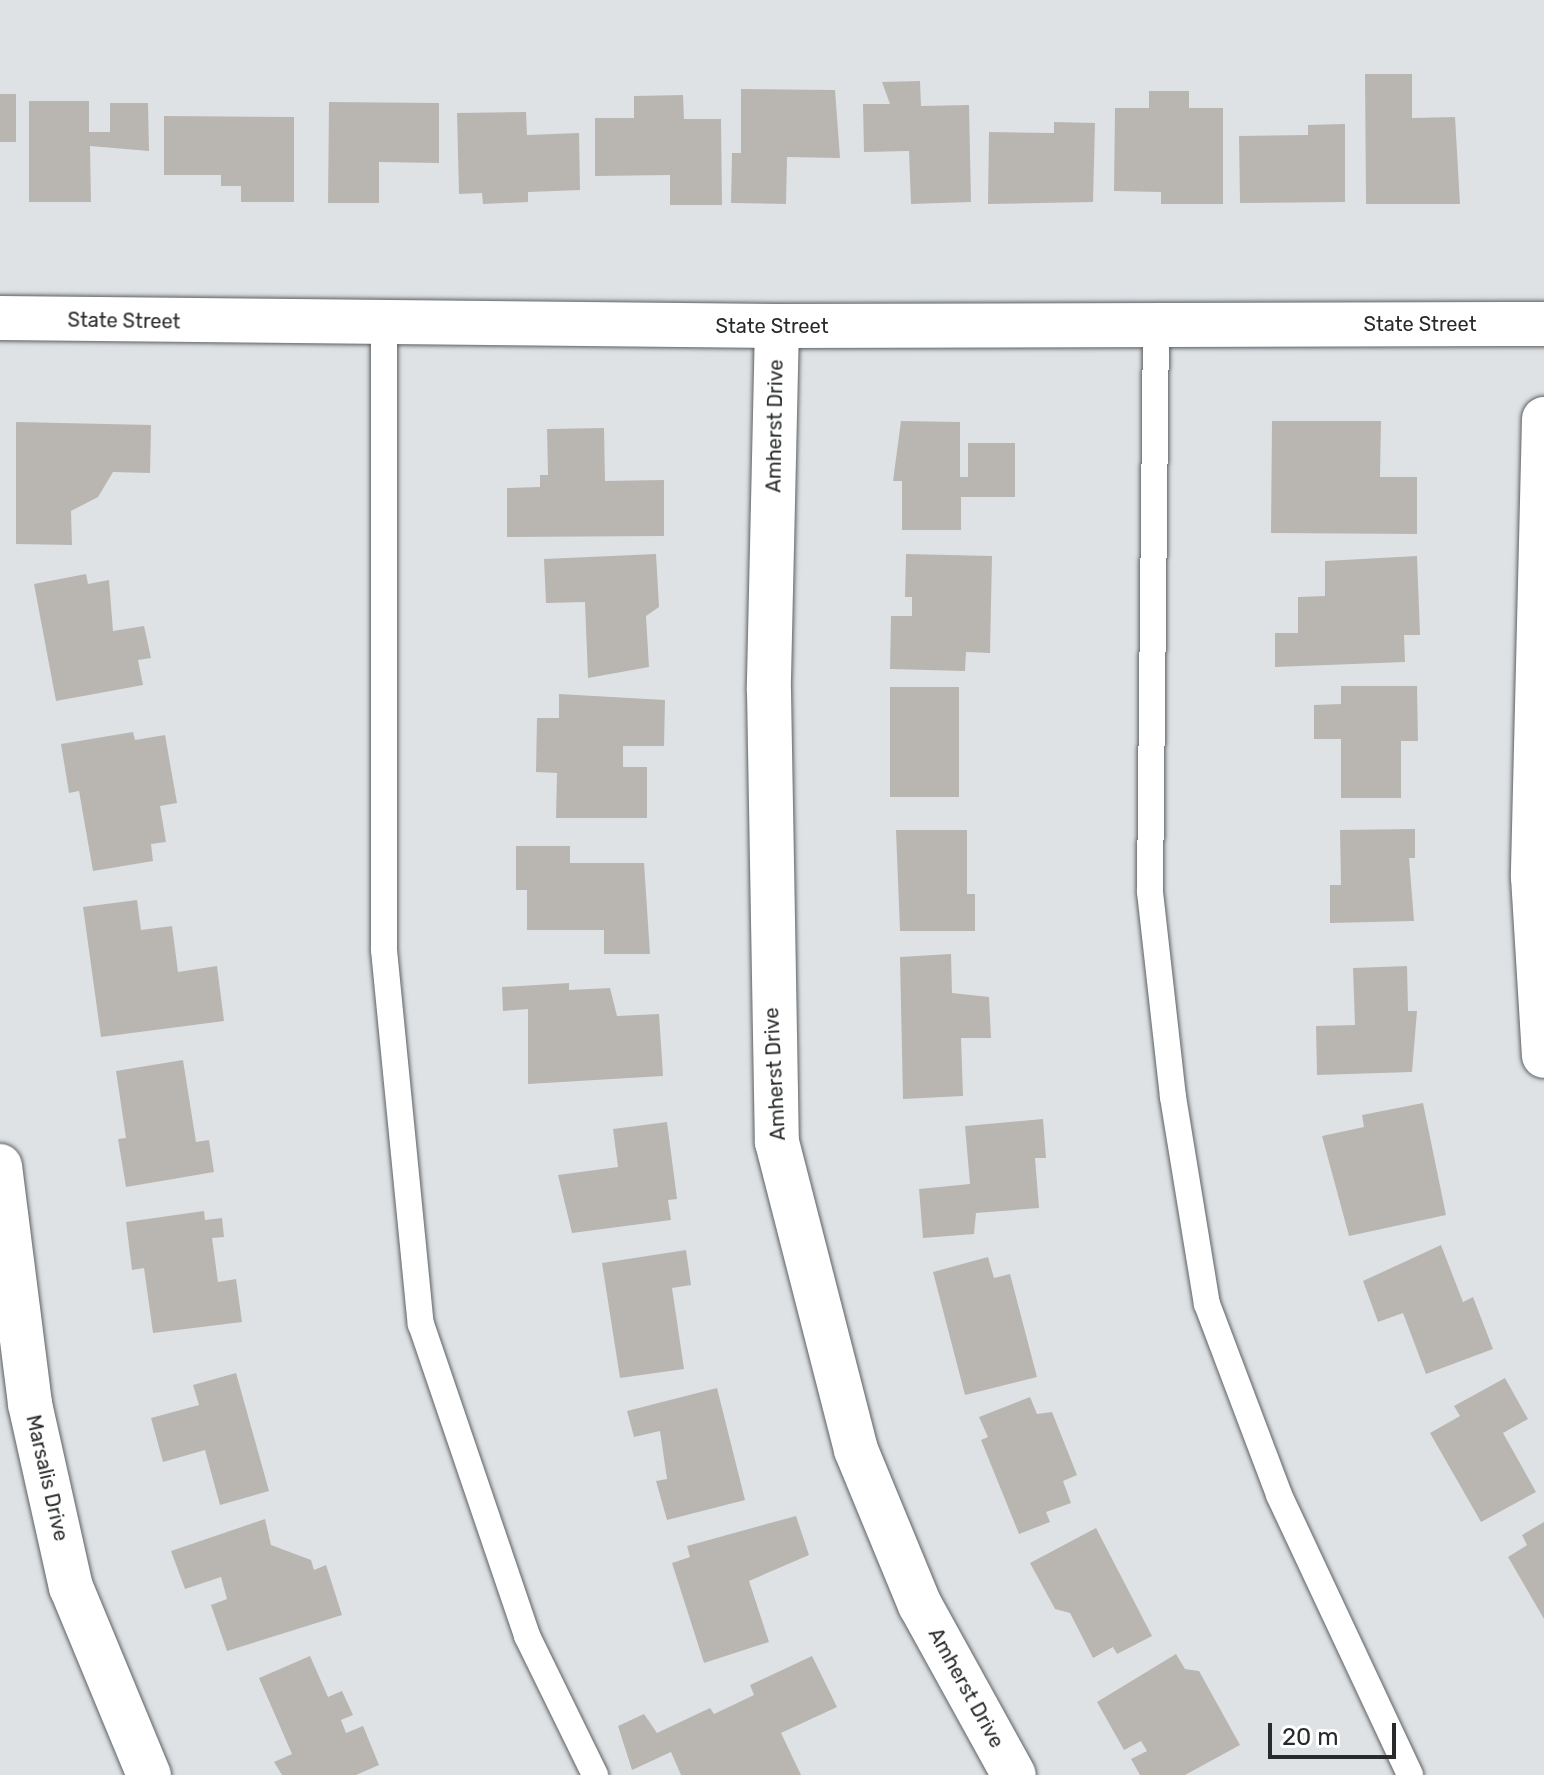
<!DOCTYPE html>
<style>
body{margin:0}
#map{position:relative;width:1544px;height:1775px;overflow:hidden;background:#dee2e5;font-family:Rubik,sans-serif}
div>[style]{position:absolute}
.building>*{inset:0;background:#b9b6b2;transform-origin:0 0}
.roads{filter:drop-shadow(0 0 2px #5d6164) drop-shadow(0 0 2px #5d6164)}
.service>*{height:26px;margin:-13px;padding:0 13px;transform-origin:13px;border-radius:13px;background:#fff}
.minor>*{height:44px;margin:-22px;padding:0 22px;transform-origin:22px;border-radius:22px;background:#fff}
span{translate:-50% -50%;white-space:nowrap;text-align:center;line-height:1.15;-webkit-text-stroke:7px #fff;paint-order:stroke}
.street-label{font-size:20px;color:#282a2b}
.scale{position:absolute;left:1268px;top:1723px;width:128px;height:36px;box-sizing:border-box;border:4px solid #282a2b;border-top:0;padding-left:10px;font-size:24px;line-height:28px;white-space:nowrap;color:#282a2b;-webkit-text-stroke:6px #fff;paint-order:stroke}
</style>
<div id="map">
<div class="building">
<i style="clip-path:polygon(1365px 74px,1412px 74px,1412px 118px,1455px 117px,1460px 204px,1366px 204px)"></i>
<i style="clip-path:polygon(920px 81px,921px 106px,969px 105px,971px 202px,911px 204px,909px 151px,864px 152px,863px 104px,890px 104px,882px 82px)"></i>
<i style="clip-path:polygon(741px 89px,835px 90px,840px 158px,787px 157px,786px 204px,731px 203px,732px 153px,741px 153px)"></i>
<i style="clip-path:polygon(1149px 91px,1189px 91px,1189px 108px,1223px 108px,1223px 204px,1161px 204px,1161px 192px,1114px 191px,1115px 108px,1149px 108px)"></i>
<i style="left:0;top:94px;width:16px;height:48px"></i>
<i style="clip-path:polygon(683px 95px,684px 119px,721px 119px,722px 205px,670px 205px,670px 175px,595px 176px,595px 118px,634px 118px,634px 96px)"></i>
<i style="clip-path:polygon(29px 101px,89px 101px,89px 132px,110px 132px,110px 103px,148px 103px,149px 151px,90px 146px,91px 202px,29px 202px)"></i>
<i style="clip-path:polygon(329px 102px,439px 103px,439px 163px,379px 162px,379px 203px,328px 203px)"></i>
<i style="clip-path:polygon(526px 112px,527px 135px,579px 133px,580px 190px,528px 192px,528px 202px,483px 204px,482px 193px,459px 194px,457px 113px)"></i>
<i style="clip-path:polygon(164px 116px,294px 117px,294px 202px,241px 202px,241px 186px,221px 186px,221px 175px,164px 175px)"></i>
<i style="clip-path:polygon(1054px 122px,1095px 123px,1093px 202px,988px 204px,989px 132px,1054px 133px)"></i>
<i style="clip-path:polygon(1345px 124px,1345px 202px,1240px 203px,1239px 136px,1308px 135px,1308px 125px)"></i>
<i style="clip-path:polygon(901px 421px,960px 422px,960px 477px,968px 477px,968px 443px,1015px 443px,1015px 497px,961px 497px,961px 530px,902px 530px,902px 481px,893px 481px)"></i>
<i style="clip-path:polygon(1272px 421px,1381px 421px,1380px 477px,1417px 477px,1417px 534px,1271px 533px)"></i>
<i style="clip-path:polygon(16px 422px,151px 425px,150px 473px,113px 472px,98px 497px,71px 511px,72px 545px,16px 544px)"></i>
<i style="clip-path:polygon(604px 428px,605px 481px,664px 480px,664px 536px,507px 537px,507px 488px,540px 487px,540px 475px,548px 475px,547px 429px)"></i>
<i style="clip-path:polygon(656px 554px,659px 607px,646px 616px,649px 667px,588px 678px,585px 602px,546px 603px,544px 559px)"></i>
<i style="clip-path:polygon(906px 554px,992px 556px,990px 653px,966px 652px,965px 671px,890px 669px,891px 616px,912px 616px,912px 597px,905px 597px)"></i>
<i style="clip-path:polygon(1417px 556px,1420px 635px,1404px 635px,1405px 662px,1275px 667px,1275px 633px,1298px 633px,1298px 597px,1325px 596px,1325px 561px)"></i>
<i style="clip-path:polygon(86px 574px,88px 584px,109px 580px,113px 631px,144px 626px,151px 658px,138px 660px,143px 685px,56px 701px,34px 584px)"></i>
<i style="clip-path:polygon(1341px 686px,1417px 686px,1418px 741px,1401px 741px,1401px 798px,1341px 798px,1341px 739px,1314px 739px,1314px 705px,1341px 704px)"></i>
<i style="left:890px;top:687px;width:69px;height:110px"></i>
<i style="clip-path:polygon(559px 694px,665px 700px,664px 746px,623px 746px,623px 767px,647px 767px,647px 818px,556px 818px,557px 773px,536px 772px,537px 718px,559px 718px)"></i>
<i style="clip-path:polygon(133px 732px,135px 740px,165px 735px,177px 803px,160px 806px,166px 842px,151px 844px,153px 861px,93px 871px,79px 791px,69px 793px,61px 744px)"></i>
<i style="clip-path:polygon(1415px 829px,1415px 858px,1409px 858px,1414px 921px,1330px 923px,1330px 885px,1341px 885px,1340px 830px)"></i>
<i style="clip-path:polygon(896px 830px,967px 830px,967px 894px,975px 894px,975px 931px,900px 931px)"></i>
<i style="clip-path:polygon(516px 846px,570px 846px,570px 863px,644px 863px,650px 954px,604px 954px,604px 930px,527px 930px,527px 890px,516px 890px)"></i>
<i style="clip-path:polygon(137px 900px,141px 930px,172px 926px,178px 972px,217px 966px,224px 1021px,101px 1037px,83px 907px)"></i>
<i style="clip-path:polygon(951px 954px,952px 993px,989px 997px,991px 1038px,961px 1038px,963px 1096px,903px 1099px,900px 957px)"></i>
<i style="clip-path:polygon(1407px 966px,1408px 1011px,1417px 1011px,1412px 1072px,1317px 1075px,1316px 1026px,1355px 1025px,1353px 968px)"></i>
<i style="clip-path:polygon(569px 983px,569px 990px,610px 988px,617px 1016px,659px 1014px,663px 1076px,528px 1084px,528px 1009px,503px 1011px,502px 987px)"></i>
<i style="clip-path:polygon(183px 1060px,196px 1142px,209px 1140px,214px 1172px,126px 1187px,118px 1139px,126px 1138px,116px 1071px)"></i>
<i style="clip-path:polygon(1423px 1103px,1446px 1215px,1349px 1236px,1322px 1136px,1364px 1127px,1362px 1115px)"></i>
<i style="clip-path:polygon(1043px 1119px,1046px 1158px,1035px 1158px,1039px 1208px,976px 1213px,974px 1234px,923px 1238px,919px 1189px,970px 1184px,965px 1126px)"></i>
<i style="clip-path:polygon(667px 1122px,677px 1199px,668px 1200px,671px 1220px,572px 1233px,558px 1175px,618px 1167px,613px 1129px)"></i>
<i style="clip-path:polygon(204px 1211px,205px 1220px,222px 1218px,224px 1237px,212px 1238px,218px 1282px,236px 1279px,242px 1322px,153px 1333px,144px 1268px,132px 1270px,126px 1222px)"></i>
<i style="clip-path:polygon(1441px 1245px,1463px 1302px,1473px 1297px,1493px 1349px,1426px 1374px,1403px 1313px,1378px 1322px,1363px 1281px)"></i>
<i style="clip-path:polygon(686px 1250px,691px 1285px,672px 1288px,684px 1369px,620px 1378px,602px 1263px)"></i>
<i style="clip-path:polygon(988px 1257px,994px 1278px,1010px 1274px,1037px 1377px,965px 1395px,933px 1272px)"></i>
<i style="clip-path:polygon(236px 1373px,269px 1491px,220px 1505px,205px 1450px,163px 1462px,151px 1418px,199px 1405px,193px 1385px)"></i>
<i style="clip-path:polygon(1505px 1378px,1528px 1419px,1503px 1433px,1536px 1492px,1481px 1522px,1430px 1433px,1460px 1416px,1454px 1406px)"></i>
<i style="clip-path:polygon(717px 1388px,745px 1500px,667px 1520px,656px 1481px,667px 1479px,660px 1431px,634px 1437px,627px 1411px)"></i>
<i style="clip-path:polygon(1030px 1397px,1037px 1414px,1052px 1412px,1077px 1475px,1063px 1481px,1071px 1503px,1046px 1512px,1050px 1522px,1019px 1534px,981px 1440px,988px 1437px,979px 1417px)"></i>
<i style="clip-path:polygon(796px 1516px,809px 1555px,749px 1581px,769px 1642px,704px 1663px,672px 1563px,690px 1557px,687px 1546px)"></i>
<i style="clip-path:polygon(265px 1519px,271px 1545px,311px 1560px,314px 1570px,326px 1565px,342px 1615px,227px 1651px,211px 1605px,227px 1599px,221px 1577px,185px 1589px,171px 1551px)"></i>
<i style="clip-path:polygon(1544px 1522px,1544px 1619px,1508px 1557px,1527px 1545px,1522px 1535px)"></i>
<i style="clip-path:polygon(1096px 1528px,1152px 1636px,1117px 1654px,1113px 1647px,1093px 1658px,1070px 1613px,1055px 1609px,1030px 1563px)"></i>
<i style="clip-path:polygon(1176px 1654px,1185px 1669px,1199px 1671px,1240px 1745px,1185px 1775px,1140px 1775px,1131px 1759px,1147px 1751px,1141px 1741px,1124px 1750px,1097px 1702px)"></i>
<i style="clip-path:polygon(310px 1656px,328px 1697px,342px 1691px,353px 1715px,341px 1720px,346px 1733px,363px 1726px,379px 1765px,356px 1775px,282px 1775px,274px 1762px,292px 1754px,259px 1678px)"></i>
<i style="clip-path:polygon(812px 1656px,837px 1707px,781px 1733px,801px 1775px,681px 1775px,671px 1752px,632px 1770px,618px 1726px,644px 1714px,657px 1733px,710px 1708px,714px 1714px,754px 1695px,750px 1685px)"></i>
</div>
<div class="roads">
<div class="service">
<i style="left:384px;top:324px;width:626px;rotate:90deg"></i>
<i style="left:384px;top:950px;width:376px;rotate:84.4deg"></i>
<i style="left:421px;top:1324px;width:330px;rotate:71.2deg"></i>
<i style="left:527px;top:1636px;width:155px;rotate:63.9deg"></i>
<i style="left:1156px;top:325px;width:567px;rotate:90.61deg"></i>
<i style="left:1150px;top:892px;width:206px;rotate:83.6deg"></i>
<i style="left:1173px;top:1097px;width:210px;rotate:80.7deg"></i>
<i style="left:1207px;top:1304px;width:204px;rotate:69.3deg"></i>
<i style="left:1279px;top:1495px;width:309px;rotate:64.9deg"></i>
</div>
<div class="minor">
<i style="left:0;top:318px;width:777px;rotate:0.59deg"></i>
<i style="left:777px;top:326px;width:767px;rotate:-0.15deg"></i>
<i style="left:777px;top:326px;width:365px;rotate:91.3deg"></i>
<i style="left:769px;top:691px;width:451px;rotate:89deg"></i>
<i style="left:777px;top:1142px;width:318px;rotate:75.6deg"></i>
<i style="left:856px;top:1450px;width:168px;rotate:67.6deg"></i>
<i style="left:920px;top:1605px;width:194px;rotate:61.1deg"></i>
<i style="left:1544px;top:419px;width:458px;rotate:91.4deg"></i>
<i style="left:1533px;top:877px;width:179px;rotate:86.5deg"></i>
<i style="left:0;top:1166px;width:240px;rotate:82.8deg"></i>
<i style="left:30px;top:1404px;width:188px;rotate:77.4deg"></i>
<i style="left:71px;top:1587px;width:204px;rotate:67.5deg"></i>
</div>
</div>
<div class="street-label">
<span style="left:124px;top:321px;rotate:1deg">State Street</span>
<span style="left:1420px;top:324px">State Street</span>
<span style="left:772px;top:326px">State Street</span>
<span style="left:775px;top:426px;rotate:-89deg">Amherst Drive</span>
<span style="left:775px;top:1074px;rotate:-93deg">Amherst Drive</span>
<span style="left:47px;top:1478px;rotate:77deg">Marsalis Drive</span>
<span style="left:966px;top:1688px;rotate:61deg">Amherst Drive</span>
</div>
<div class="scale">20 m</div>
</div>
